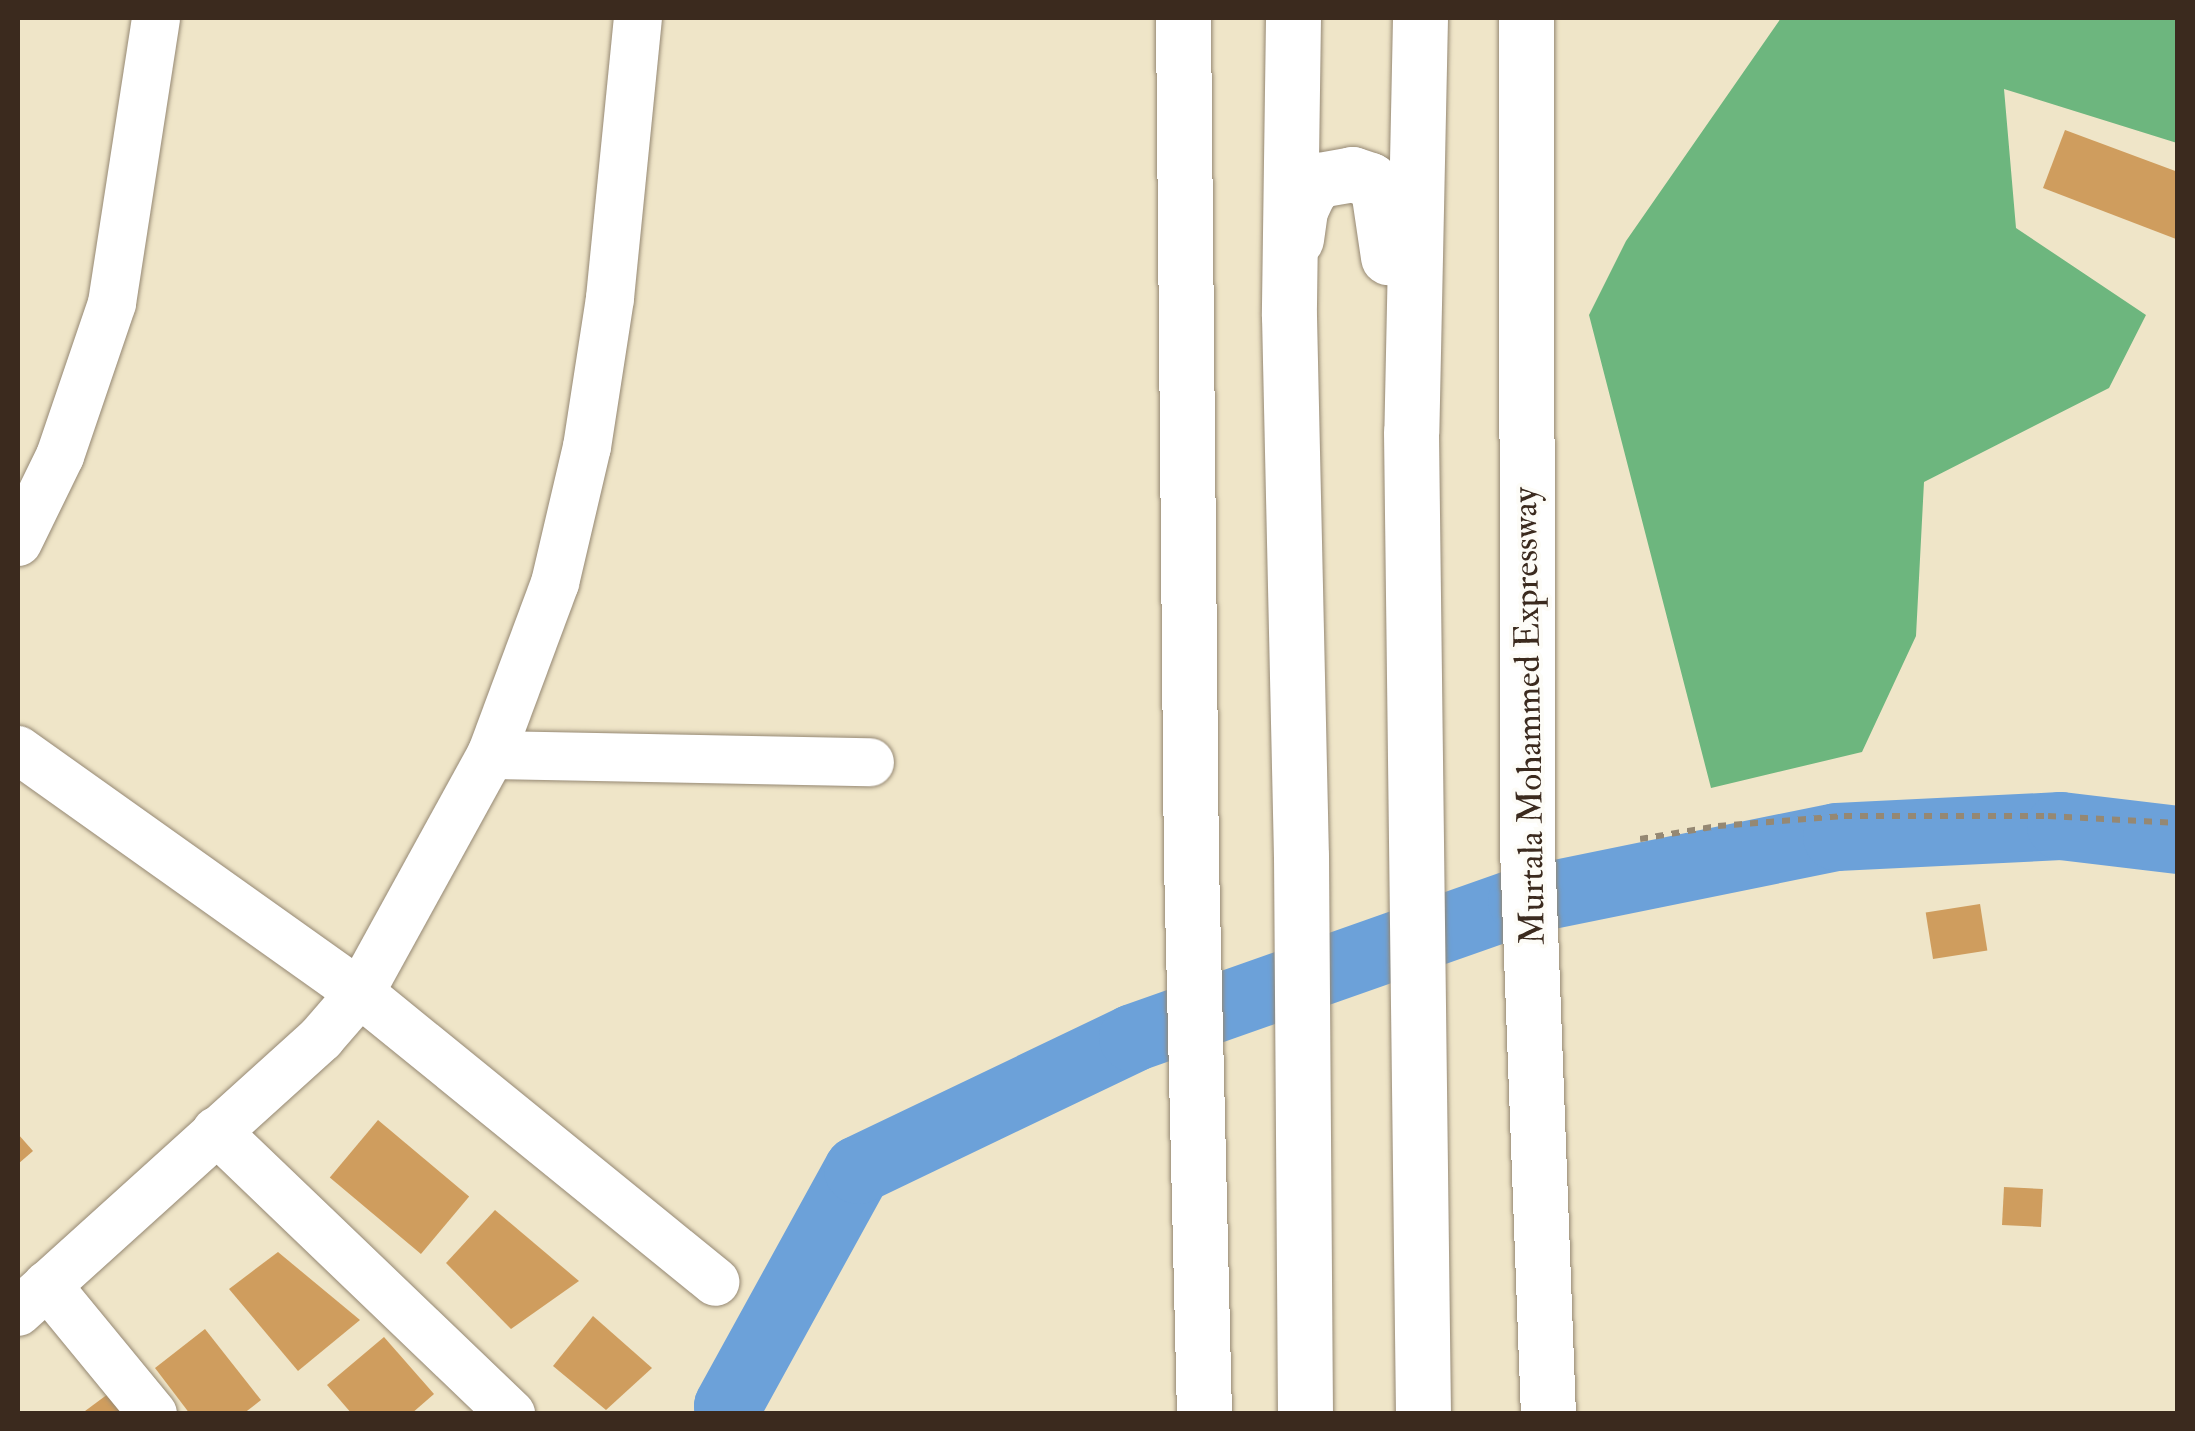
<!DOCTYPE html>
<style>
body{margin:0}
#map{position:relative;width:2195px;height:1431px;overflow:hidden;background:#efe5c8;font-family:"IM FELL Double Pica",serif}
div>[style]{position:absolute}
.forest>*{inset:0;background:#6db67e}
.river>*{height:68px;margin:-34px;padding:0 34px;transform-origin:34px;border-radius:34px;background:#6ca1d9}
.building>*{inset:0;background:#cf9d5e;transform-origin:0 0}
.path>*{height:6px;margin-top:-3px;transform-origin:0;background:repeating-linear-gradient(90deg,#958873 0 8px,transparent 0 16px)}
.roads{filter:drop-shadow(0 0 2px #958873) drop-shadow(0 0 2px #958873)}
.minor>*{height:48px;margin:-24px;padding:0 24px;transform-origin:24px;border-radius:24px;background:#fff}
.major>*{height:55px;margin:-27.5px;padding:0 27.5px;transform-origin:27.5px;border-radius:27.5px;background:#fff}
.highway>*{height:55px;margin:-27.5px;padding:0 27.5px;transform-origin:27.5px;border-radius:27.5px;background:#fff}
span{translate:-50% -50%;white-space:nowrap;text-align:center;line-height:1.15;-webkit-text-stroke:8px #fdfcf7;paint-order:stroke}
.street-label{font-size:35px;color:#3b2a1e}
.frame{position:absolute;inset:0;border:20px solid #3b2a1e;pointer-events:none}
</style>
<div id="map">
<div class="forest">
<i style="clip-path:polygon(1781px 18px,2177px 18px,2177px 143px,2004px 89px,2016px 228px,2146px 315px,2109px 388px,1924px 482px,1916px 636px,1862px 752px,1711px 788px,1589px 315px,1626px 241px)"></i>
</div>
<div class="river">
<i style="left:730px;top:1414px;width:8px;rotate:-104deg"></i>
<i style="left:728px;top:1406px;width:269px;rotate:-61.2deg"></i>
<i style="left:858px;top:1170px;width:305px;rotate:-25.6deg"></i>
<i style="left:1133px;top:1038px;width:412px;rotate:-19.4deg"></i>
<i style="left:1522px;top:901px;width:321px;rotate:-11.5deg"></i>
<i style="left:1837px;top:837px;width:224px;rotate:-2.8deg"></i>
<i style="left:2061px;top:826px;width:118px;rotate:6.8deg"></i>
</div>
<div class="building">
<i style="clip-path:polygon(2065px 130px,2178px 172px,2176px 239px,2043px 188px)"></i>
<i style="left:1980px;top:904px;width:47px;height:55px;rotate:81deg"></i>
<i style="left:378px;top:1120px;width:119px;height:75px;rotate:40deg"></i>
<i style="clip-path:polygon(18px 1134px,33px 1151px,18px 1164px)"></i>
<i style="left:2004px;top:1187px;width:39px;height:38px;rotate:3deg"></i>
<i style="clip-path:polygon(495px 1210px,579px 1281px,511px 1329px,446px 1263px)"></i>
<i style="clip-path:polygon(278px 1252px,360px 1320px,298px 1371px,229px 1289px)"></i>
<i style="clip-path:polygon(593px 1316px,652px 1368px,606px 1410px,553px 1366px)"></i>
<i style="clip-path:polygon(205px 1329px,261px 1400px,243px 1414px,190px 1414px,155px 1368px)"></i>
<i style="clip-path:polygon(384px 1337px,434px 1394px,411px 1414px,352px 1414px,327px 1385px)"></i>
<i style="clip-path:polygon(108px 1394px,122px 1414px,81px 1414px)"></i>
</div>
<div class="path">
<i style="left:1640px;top:839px;width:79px;rotate:-9.5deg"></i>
<i style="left:1718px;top:826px;width:126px;rotate:-4.5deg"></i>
<i style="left:1844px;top:816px;width:204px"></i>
<i style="left:2048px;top:816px;width:130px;rotate:3.1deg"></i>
</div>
<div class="roads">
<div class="minor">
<i style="left:18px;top:542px;width:96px;rotate:-64deg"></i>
<i style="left:60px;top:456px;width:162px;rotate:-71.2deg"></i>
<i style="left:112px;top:303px;width:288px;rotate:-81.2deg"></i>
<i style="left:18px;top:750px;width:420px;rotate:35.4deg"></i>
<i style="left:360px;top:993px;width:458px;rotate:39.1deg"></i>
<i style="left:491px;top:755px;width:379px;rotate:1.1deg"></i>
<i style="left:216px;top:1131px;width:409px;rotate:43.8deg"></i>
<i style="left:47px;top:1285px;width:167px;rotate:50.6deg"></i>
<i style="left:18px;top:1312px;width:409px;rotate:-42.1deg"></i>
<i style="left:321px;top:1038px;width:60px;rotate:-49.1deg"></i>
<i style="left:360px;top:993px;width:272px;rotate:-61.2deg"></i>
<i style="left:491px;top:755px;width:184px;rotate:-69.6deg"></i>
<i style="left:555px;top:583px;width:140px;rotate:-76.8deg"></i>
<i style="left:587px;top:447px;width:151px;rotate:-81.2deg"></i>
<i style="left:610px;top:298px;width:281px;rotate:-84.3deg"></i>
</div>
<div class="major">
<i style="left:1183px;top:18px;width:845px;rotate:89.46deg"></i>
<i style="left:1191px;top:863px;width:551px;rotate:88.65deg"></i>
<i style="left:1526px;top:18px;width:830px;rotate:89.93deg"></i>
<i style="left:1527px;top:848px;width:566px;rotate:87.88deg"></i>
</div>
<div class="highway">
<i style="left:1293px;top:18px;width:298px;rotate:90.8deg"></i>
<i style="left:1289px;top:316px;width:540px;rotate:88.73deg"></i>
<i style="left:1301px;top:856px;width:558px;rotate:89.59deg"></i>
<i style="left:1420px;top:18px;width:414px;rotate:91.2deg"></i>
<i style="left:1411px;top:432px;width:982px;rotate:89.3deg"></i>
<i style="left:1296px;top:239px;width:29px;rotate:-82deg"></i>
<i style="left:1300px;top:210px;width:21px;rotate:-65deg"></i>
<i style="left:1309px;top:191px;width:15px;rotate:-48deg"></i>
<i style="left:1319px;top:180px;width:34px;rotate:-10deg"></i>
<i style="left:1352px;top:174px;width:19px;rotate:18deg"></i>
<i style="left:1370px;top:180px;width:12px;rotate:48deg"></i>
<i style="left:1378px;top:189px;width:69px;rotate:81.6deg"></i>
</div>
</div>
<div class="street-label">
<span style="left:1529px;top:716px;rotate:-91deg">Murtala Mohammed Expressway</span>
</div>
<div class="frame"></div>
</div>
